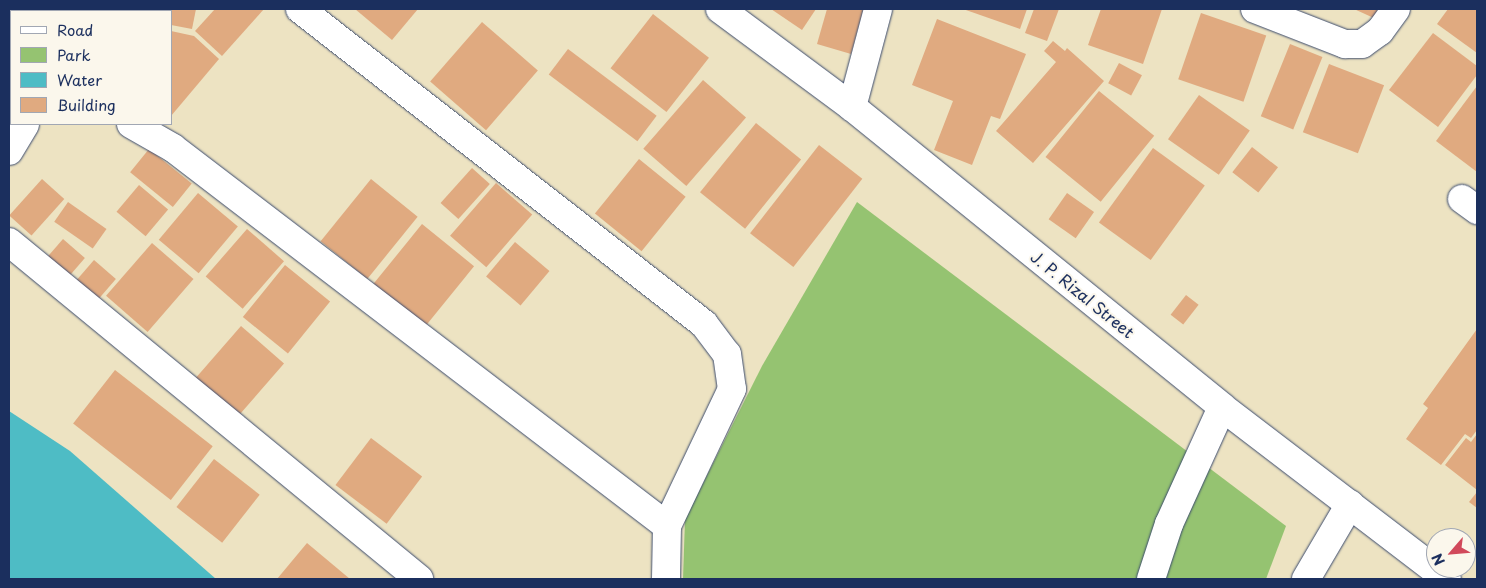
<!DOCTYPE html>
<style>
body{margin:0}
#map{position:relative;width:1486px;height:588px;overflow:hidden;background:#ede3c2;font-family:"Playpen Sans",sans-serif}
div>[style]{position:absolute}
.green>*{inset:0;background:#95c371}
.water>*{inset:0;background:#4ebcc5}
.building>*{inset:0;background:#e0aa80;transform-origin:0 0}
.roads{filter:drop-shadow(0 0 1px #3a4a6d) drop-shadow(0 0 1px #3a4a6d)}
.minor>*{height:28px;margin:-14px;padding:0 14px;transform-origin:14px;border-radius:14px;background:#fff}
span{translate:-50% -50%;white-space:nowrap;text-align:center;line-height:1.15;-webkit-text-stroke:4px #fbf7ec;paint-order:stroke}
.street-label{font-size:16px;color:#1b2f5e}
.frame{position:absolute;inset:0;border:10px solid #1b2f5e;pointer-events:none}
.legend{position:absolute;left:10px;top:10px;width:162px;height:115px;box-sizing:border-box;background:#fbf7ec;border:1px solid #a1a7b3;margin:0;padding:6px 9px;list-style:none;font-size:15px;color:#1b2f5e}
.legend li{display:flex;align-items:center;gap:10px;height:25px}
.legend b{width:25px;border:1px solid #a1a7b3}
.north{position:absolute;left:1426px;top:528px;width:50px;height:50px;box-sizing:border-box;background:#fbf7ec;border:1px solid #a1a7b3;border-radius:50%;rotate:243deg;font-size:14px;font-weight:700;line-height:20px;text-align:center;color:#1b2f5e}
.north::after{content:'';display:block;margin:auto;width:18px;height:22px;background:#d1495b;clip-path:polygon(50% 0,100% 100%,50% 72%,0 100%)}
</style>
<div id="map">
<div class="green">
<i style="clip-path:polygon(857px 202px,1286px 526px,1266px 579px,683px 579px,685px 519px,762px 366px)"></i>
</div>
<div class="water">
<i style="clip-path:polygon(9px 411px,70px 451px,216px 579px,9px 579px)"></i>
</div>
<div class="building">
<i style="clip-path:polygon(100px 9px,165px 9px,164px 11px)"></i>
<i style="clip-path:polygon(171px 9px,196px 9px,192px 29px,171px 25px)"></i>
<i style="clip-path:polygon(215px 9px,264px 9px,222px 56px,195px 31px)"></i>
<i style="clip-path:polygon(355px 9px,418px 9px,392px 40px)"></i>
<i style="clip-path:polygon(771px 9px,816px 9px,802px 30px)"></i>
<i style="clip-path:polygon(827px 9px,863px 10px,851px 54px,817px 44px)"></i>
<i style="clip-path:polygon(963px 9px,1027px 9px,1020px 29px)"></i>
<i style="clip-path:polygon(1034px 9px,1059px 9px,1047px 41px,1025px 33px)"></i>
<i style="clip-path:polygon(1101px 9px,1162px 9px,1143px 64px,1088px 45px)"></i>
<i style="clip-path:polygon(1354px 9px,1381px 9px,1376px 19px)"></i>
<i style="clip-path:polygon(1448px 9px,1477px 9px,1477px 53px,1437px 24px)"></i>
<i style="left:1201px;top:13px;width:69px;height:70px;rotate:19deg"></i>
<i style="left:653px;top:14px;width:71px;height:69px;rotate:38deg"></i>
<i style="clip-path:polygon(937px 19px,1026px 54px,1000px 119px,991px 116px,972px 165px,934px 150px,953px 101px,912px 85px)"></i>
<i style="left:482px;top:22px;width:74px;height:79px;rotate:41deg"></i>
<i style="clip-path:polygon(171px 31px,194px 36px,219px 59px,171px 116px)"></i>
<i style="clip-path:polygon(1433px 33px,1477px 66px,1477px 75px,1438px 127px,1389px 90px)"></i>
<i style="clip-path:polygon(1053px 41px,1065px 51px,1067px 48px,1104px 81px,1033px 163px,996px 131px,1056px 62px,1044px 51px)"></i>
<i style="left:1290px;top:44px;width:35px;height:78px;rotate:22deg"></i>
<i style="left:568px;top:49px;width:111px;height:32px;rotate:37deg"></i>
<i style="left:1119px;top:63px;width:26px;height:23px;rotate:28deg"></i>
<i style="left:1329px;top:64px;width:59px;height:73px;rotate:21deg"></i>
<i style="left:703px;top:80px;width:57px;height:91px;rotate:41deg"></i>
<i style="clip-path:polygon(1477px 86px,1477px 172px,1436px 141px)"></i>
<i style="left:1099px;top:91px;width:71px;height:85px;rotate:39deg"></i>
<i style="left:1199px;top:95px;width:62px;height:54px;rotate:35deg"></i>
<i style="left:756px;top:123px;width:58px;height:89px;rotate:39deg"></i>
<i style="left:819px;top:145px;width:55px;height:112px;rotate:38deg"></i>
<i style="left:1252px;top:147px;width:33px;height:32px;rotate:38deg"></i>
<i style="left:1153px;top:148px;width:64px;height:92px;rotate:36deg"></i>
<i style="left:149px;top:149px;width:55px;height:30px;rotate:39deg"></i>
<i style="left:639px;top:159px;width:60px;height:70px;rotate:39deg"></i>
<i style="left:472px;top:168px;width:24px;height:47px;rotate:42deg"></i>
<i style="left:42px;top:179px;width:30px;height:49px;rotate:42deg"></i>
<i style="left:371px;top:179px;width:60px;height:80px;rotate:39deg"></i>
<i style="left:496px;top:183px;width:48px;height:70px;rotate:41deg"></i>
<i style="left:139px;top:185px;width:38px;height:35px;rotate:40deg"></i>
<i style="left:198px;top:193px;width:52px;height:61px;rotate:40deg"></i>
<i style="left:1067px;top:193px;width:33px;height:32px;rotate:35deg"></i>
<i style="left:68px;top:202px;width:47px;height:24px;rotate:35deg"></i>
<i style="left:422px;top:224px;width:67px;height:77px;rotate:39deg"></i>
<i style="left:247px;top:229px;width:49px;height:63px;rotate:41deg"></i>
<i style="left:63px;top:239px;width:29px;height:26px;rotate:41deg"></i>
<i style="left:515px;top:242px;width:45px;height:45px;rotate:40deg"></i>
<i style="left:152px;top:243px;width:55px;height:70px;rotate:41deg"></i>
<i style="left:94px;top:260px;width:29px;height:32px;rotate:41deg"></i>
<i style="left:285px;top:265px;width:58px;height:67px;rotate:39deg"></i>
<i style="left:1186px;top:295px;width:16px;height:25px;rotate:38deg"></i>
<i style="left:241px;top:326px;width:57px;height:71px;rotate:41deg"></i>
<i style="clip-path:polygon(1477px 329px,1477px 430px,1471px 438px,1465px 434px,1441px 465px,1406px 439px,1428px 408px,1423px 404px)"></i>
<i style="left:115px;top:370px;width:124px;height:68px;rotate:38deg"></i>
<i style="clip-path:polygon(1477px 434px,1477px 490px,1445px 465px,1466px 438px,1471px 442px)"></i>
<i style="left:371px;top:438px;width:64px;height:59px;rotate:37deg"></i>
<i style="left:214px;top:459px;width:58px;height:61px;rotate:38deg"></i>
<i style="clip-path:polygon(1477px 492px,1477px 508px,1469px 502px)"></i>
<i style="clip-path:polygon(307px 543px,350px 579px,277px 579px)"></i>
</div>
<div class="roads">
<div class="minor">
<i style="left:300px;top:9px;width:512px;rotate:37.94deg"></i>
<i style="left:704px;top:324px;width:38px;rotate:53deg"></i>
<i style="left:727px;top:354px;width:35px;rotate:82deg"></i>
<i style="left:732px;top:389px;width:152px;rotate:115.4deg"></i>
<i style="left:667px;top:526px;width:53px;rotate:91.1deg"></i>
<i style="left:720px;top:9px;width:164px;rotate:36.6deg"></i>
<i style="left:852px;top:107px;width:476px;rotate:39deg"></i>
<i style="left:1222px;top:407px;width:283px;rotate:37.4deg"></i>
<i style="left:1255px;top:9px;width:97px;rotate:21.3deg"></i>
<i style="left:1345px;top:44px;width:17px"></i>
<i style="left:1362px;top:44px;width:22px;rotate:-36deg"></i>
<i style="left:1380px;top:31px;width:27px;rotate:-54deg"></i>
<i style="left:62px;top:11px;width:2px;rotate:-63deg"></i>
<i style="left:852px;top:107px;width:101px;rotate:-75.1deg"></i>
<i style="left:131px;top:124px;width:48px;rotate:29.7deg"></i>
<i style="left:173px;top:148px;width:622px;rotate:37.42deg"></i>
<i style="left:9px;top:151px;width:31px;rotate:-59deg"></i>
<i style="left:1462px;top:199px;width:19px;rotate:36deg"></i>
<i style="left:9px;top:242px;width:531px;rotate:39.42deg"></i>
<i style="left:1151px;top:579px;width:58px;rotate:-71.9deg"></i>
<i style="left:1169px;top:524px;width:128px;rotate:-65.6deg"></i>
<i style="left:1306px;top:579px;width:87px;rotate:-59.6deg"></i>
</div>
</div>
<div class="street-label">
<span style="left:1083px;top:294px;rotate:39deg">J. P. Rizal Street</span>
</div>
<div class="frame"></div>
<ul class="legend">
<li><b style="height:6px;background:#fff"></b>Road</li>
<li><b style="height:14px;background:#95c371"></b>Park</li>
<li><b style="height:14px;background:#4ebcc5"></b>Water</li>
<li><b style="height:14px;background:#e0aa80"></b>Building</li>
</ul>
<div class="north">N</div>
</div>
